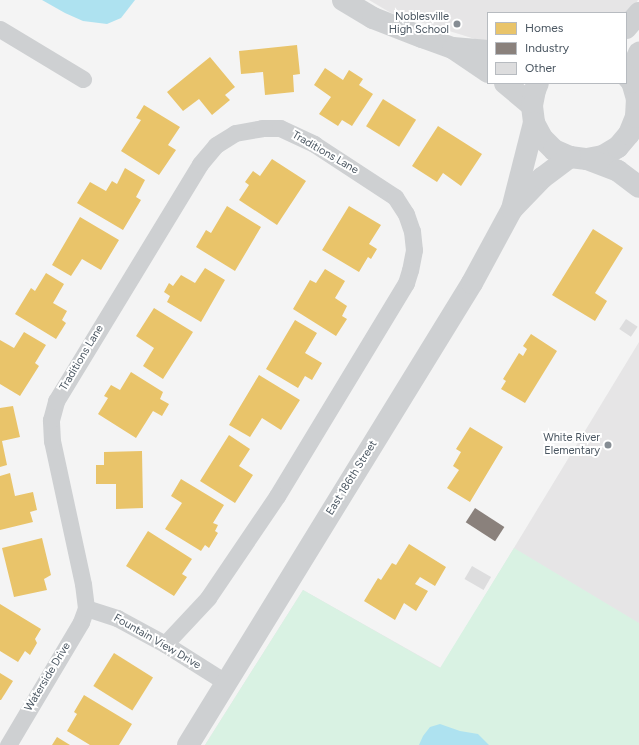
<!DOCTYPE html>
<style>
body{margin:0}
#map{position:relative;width:639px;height:745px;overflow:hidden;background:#f4f4f4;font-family:Figtree,sans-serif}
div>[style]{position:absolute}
.education>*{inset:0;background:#e6e5e6}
.green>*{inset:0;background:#d9f2e3}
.water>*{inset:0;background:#aee2f0}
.homes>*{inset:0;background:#e9c46a;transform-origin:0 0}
.industry>*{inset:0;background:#8a817c;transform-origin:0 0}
.building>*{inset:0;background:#ddddde;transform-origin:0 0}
.minor>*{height:17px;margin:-8.5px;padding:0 8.5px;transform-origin:8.5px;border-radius:8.5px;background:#ced0d2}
.tertiary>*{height:22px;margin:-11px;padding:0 11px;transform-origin:11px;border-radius:11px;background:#ced0d2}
.dots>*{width:11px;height:11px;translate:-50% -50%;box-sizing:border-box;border:2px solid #fff;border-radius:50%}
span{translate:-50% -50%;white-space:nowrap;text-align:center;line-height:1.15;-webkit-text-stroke:4px #fff;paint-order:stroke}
.poi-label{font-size:11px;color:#4a5661}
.right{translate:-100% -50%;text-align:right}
.street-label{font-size:11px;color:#4a5661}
.legend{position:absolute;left:487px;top:12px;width:140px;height:72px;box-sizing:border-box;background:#fff;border:1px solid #b7bbc0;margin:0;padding:5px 7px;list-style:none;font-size:12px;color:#4a5661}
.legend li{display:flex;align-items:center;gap:8px;height:20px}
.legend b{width:20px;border:1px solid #b7bbc0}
</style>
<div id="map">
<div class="education">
<i style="clip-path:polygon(369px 0,638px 0,631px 13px,488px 13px,488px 43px,391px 13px)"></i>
<i style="clip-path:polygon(639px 342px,639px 745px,205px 745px,303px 590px,441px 668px)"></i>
</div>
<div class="green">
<i style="clip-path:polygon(514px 548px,639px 623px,639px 745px,205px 745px,303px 590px,440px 668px)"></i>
</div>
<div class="water">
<i style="clip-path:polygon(42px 0,135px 0,121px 18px,107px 24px,83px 21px,65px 13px)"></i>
<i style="clip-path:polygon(440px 724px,460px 731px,478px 734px,489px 745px,419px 745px,423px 736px,430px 727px)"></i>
</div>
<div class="homes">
<i style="clip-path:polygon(297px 45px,300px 74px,293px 75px,294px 92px,265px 95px,263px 72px,241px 74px,239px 51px)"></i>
<i style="clip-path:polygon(210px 57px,235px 87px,225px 95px,230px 100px,212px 115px,199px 99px,183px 111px,167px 92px)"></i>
<i style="clip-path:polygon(325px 68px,343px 80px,349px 70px,363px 79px,359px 85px,373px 94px,352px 126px,342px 120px,338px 126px,319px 114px,331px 97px,314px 85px)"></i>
<i style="left:383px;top:99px;width:39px;height:32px;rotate:32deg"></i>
<i style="clip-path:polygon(144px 105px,180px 127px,168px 145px,176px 150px,159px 175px,121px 151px,141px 120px,136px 118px)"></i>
<i style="clip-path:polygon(438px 126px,482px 154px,461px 186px,443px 173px,437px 182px,412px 166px)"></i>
<i style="clip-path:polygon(272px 159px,306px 181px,277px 225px,239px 200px,249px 185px,245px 182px,253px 171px,260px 176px)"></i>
<i style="clip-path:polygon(125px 168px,145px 180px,136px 197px,141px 200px,123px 230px,77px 203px,90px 182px,106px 191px,112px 181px,117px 184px)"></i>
<i style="clip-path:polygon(227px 206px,261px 227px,235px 271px,196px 247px,206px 230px,211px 233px)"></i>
<i style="clip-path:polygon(349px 206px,381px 225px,369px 244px,377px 249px,371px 259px,368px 257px,359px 272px,322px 250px)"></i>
<i style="clip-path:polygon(80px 217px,119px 240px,101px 270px,82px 259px,71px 276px,52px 265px)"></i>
<i style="clip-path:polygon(593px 229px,623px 248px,595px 293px,607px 301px,595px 321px,552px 295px)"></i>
<i style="clip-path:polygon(205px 268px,225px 280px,201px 322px,167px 302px,170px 296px,164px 292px,169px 283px,173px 286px,181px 275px,195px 283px)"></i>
<i style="clip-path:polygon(325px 269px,345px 281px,335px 298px,347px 306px,342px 316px,347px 319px,336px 336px,293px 309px,310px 280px,316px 283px)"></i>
<i style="clip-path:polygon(46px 273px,64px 284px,53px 303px,67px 311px,62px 320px,66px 323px,56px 339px,15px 314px,31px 288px,35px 291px)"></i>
<i style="clip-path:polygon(154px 308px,193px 332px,163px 379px,143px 366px,154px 348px,136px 336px)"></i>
<i style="clip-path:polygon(295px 320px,317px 333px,305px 353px,322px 363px,312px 380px,305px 376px,298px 388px,266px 369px)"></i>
<i style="clip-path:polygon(24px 332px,46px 345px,35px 363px,39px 366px,20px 396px,0 384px,0 340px,14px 348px)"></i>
<i style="clip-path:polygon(531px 334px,557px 351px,525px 403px,501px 389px,506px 381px,503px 379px,519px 353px,523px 356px,527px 349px,523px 346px)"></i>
<i style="clip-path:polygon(131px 372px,163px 392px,160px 399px,169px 404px,162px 416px,153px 411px,136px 438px,98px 414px,108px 398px,104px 396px,111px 385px,120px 390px)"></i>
<i style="clip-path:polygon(259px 375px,300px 400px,281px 430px,262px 418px,250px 437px,229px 425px)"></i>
<i style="clip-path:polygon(13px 406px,20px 437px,2px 441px,7px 465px,0 467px,0 408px)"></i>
<i style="clip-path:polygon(470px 427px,503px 447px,470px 502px,447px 488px,459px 470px,453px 466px,461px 452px,456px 449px)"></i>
<i style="clip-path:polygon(229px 435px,250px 449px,239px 466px,253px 475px,235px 503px,200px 481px)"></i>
<i style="clip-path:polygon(142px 451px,143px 508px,116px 509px,116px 484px,96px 484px,96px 465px,104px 465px,104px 452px)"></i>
<i style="clip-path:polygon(10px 473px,15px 496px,33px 492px,37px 510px,30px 512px,33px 522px,0 530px,0 476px)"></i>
<i style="clip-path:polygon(181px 479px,224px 505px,213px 523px,218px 525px,215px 531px,218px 533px,209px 548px,205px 545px,201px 551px,165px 529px,182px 503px,171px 496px)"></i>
<i style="clip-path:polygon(148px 531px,192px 559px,182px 574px,187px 577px,174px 596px,126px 566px)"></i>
<i style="clip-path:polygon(42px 538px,51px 575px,44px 579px,47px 590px,14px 597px,2px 548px)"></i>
<i style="clip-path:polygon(409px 544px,446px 567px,435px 586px,420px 577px,415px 584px,428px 591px,416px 611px,404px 603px,395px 620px,364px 601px,378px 578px,381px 580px,392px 563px,396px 565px)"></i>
<i style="clip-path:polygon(0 604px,41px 629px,35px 639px,37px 643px,30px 655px,25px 651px,18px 662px,0 651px)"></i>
<i style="left:114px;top:653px;width:46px;height:39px;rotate:32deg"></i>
<i style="clip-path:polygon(0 673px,13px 681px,1px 700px,0 700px)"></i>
<i style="clip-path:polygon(84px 695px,132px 724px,119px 745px,90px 745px,67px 731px,77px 714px,74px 712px)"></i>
<i style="clip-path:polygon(57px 737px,70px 745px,52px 745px)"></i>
</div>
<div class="industry">
<i style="left:475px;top:508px;width:35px;height:17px;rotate:33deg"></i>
</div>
<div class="building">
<i style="left:626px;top:319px;width:14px;height:12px;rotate:34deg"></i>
<i style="left:472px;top:566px;width:22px;height:15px;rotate:30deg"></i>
</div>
<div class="minor">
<i style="left:0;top:29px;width:97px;rotate:31.1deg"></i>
<i style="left:86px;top:608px;width:33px;rotate:18deg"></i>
<i style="left:117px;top:618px;width:55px;rotate:28.4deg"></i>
<i style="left:165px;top:644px;width:71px;rotate:32.3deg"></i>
<i style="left:8px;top:745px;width:143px;rotate:-59.3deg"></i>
<i style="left:81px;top:622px;width:15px;rotate:-70deg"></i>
<i style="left:86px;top:608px;width:24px;rotate:-97deg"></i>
<i style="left:83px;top:584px;width:146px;rotate:-102.2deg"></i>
<i style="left:52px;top:441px;width:21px;rotate:-93deg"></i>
<i style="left:51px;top:420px;width:20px;rotate:-75deg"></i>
<i style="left:56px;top:401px;width:277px;rotate:-58.7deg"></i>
<i style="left:200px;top:164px;width:25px;rotate:-50deg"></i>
<i style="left:216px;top:145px;width:22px;rotate:-32deg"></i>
<i style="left:235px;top:133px;width:27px;rotate:-10deg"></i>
<i style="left:262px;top:128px;width:18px"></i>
<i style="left:280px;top:128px;width:38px;rotate:25deg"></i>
<i style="left:314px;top:144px;width:97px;rotate:33.2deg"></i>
<i style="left:395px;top:197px;width:20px;rotate:57deg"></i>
<i style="left:406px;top:214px;width:18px;rotate:71deg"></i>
<i style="left:412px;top:231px;width:19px;rotate:84deg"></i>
<i style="left:414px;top:250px;width:20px;rotate:101deg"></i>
<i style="left:410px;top:270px;width:14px;rotate:107deg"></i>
<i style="left:406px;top:283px;width:249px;rotate:121.2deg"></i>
<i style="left:277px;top:496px;width:123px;rotate:124.1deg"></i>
<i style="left:208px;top:598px;width:63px;rotate:133.1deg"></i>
</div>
<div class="tertiary">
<i style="left:343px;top:0;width:35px;rotate:31deg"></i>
<i style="left:373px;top:18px;width:53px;rotate:21.2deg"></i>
<i style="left:422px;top:37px;width:33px;rotate:20deg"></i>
<i style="left:453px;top:48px;width:35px;rotate:5deg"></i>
<i style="left:626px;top:28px;width:20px;rotate:-49deg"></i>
<i style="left:454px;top:49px;width:41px;rotate:34.1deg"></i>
<i style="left:632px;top:82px;width:22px;rotate:-80deg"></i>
<i style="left:636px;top:60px;width:8px;rotate:-67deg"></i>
<i style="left:505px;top:83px;width:35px;rotate:40deg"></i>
<i style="left:538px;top:83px;width:8px;rotate:113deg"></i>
<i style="left:535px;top:90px;width:16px;rotate:101deg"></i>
<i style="left:532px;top:106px;width:17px;rotate:83deg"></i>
<i style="left:534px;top:123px;width:17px;rotate:62deg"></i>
<i style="left:542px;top:138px;width:17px;rotate:45deg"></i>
<i style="left:554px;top:150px;width:17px;rotate:24deg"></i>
<i style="left:570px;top:157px;width:17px;rotate:7deg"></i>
<i style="left:587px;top:159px;width:16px;rotate:-11deg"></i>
<i style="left:603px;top:156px;width:17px;rotate:-31deg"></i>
<i style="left:618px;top:147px;width:17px;rotate:-50deg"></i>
<i style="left:629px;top:134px;width:18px;rotate:-68deg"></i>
<i style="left:636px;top:117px;width:18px;rotate:-87deg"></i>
<i style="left:637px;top:99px;width:18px;rotate:-106deg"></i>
<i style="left:632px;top:82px;width:9px;rotate:-131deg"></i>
<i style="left:587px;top:159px;width:33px;rotate:21deg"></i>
<i style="left:618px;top:171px;width:26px;rotate:37deg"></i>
<i style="left:513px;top:208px;width:42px;rotate:-46deg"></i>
<i style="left:542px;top:178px;width:35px;rotate:-37deg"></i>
<i style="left:188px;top:745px;width:542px;rotate:-58.42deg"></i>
<i style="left:472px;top:283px;width:84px;rotate:-61.6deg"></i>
<i style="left:512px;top:209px;width:89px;rotate:-75.7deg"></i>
</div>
<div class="dots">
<i style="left:457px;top:24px;background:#868d94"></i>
<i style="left:608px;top:445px;background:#868d94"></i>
</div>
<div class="poi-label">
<span class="right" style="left:449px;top:24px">Noblesville<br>High School</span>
<span class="right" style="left:600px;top:445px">White River<br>Elementary</span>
</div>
<div class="street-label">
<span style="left:325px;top:153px;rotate:30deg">Traditions Lane</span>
<span style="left:82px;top:358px;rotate:-59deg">Traditions Lane</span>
<span style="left:352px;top:478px;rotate:-58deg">East 186th Street</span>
<span style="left:157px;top:642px;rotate:30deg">Fountain View Drive</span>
<span style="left:48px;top:677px;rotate:-59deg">Waterside Drive</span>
</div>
<ul class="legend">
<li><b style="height:11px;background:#e9c46a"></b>Homes</li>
<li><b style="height:11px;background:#8a817c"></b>Industry</li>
<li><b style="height:11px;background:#ddddde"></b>Other</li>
</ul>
</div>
